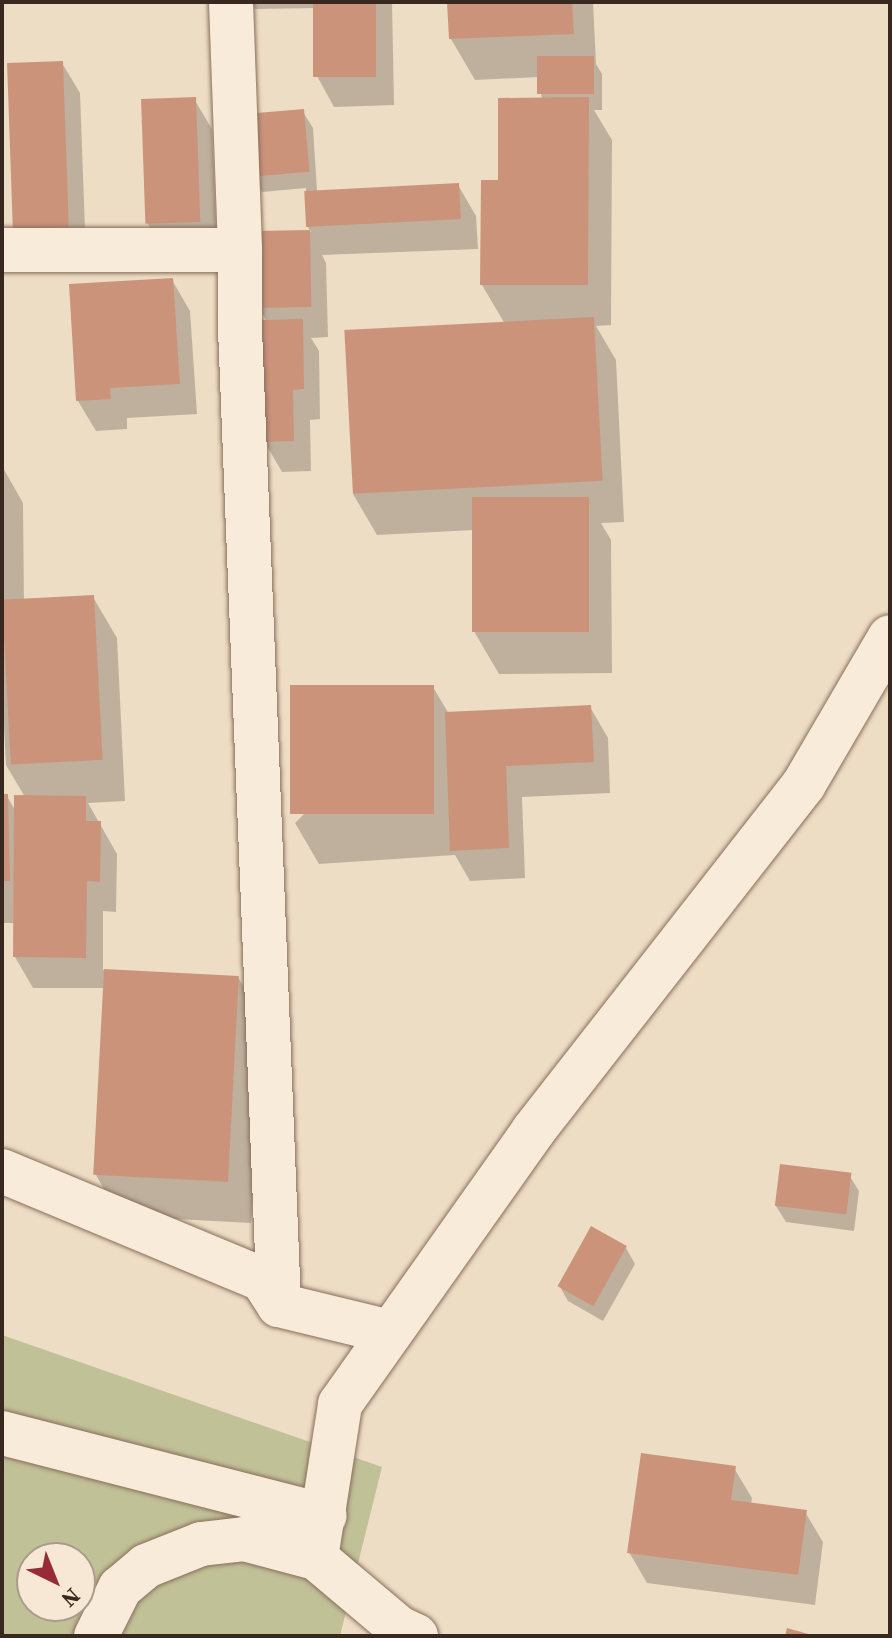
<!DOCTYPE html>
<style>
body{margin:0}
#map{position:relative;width:892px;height:1638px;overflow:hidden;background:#eeddc5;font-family:"Source Serif 4",serif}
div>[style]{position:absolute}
.cemetery>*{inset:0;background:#c1c198}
.shadow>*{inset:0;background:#0003}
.building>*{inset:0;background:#cc937b;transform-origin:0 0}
.roads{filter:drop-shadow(0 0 2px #896e5b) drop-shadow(0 0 2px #896e5b)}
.minor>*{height:44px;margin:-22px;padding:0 22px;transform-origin:22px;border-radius:22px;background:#f9ebd9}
span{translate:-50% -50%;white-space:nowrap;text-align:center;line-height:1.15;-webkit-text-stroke:6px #f6e8d5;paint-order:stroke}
.frame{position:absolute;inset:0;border:4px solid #39281f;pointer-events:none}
.north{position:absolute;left:16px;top:1542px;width:80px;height:80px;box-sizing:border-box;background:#f6e8d5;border:2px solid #aa9b8c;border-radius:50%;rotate:137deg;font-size:22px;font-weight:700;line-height:32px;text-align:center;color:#39281f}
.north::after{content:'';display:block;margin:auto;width:28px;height:36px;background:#982b39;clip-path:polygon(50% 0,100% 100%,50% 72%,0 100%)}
</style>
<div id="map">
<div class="cemetery">
<i style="clip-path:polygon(evenodd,2px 1335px,382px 1467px,340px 1636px,2px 1636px,2px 1335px,32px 1558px,80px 1558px,80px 1606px,32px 1606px,32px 1558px)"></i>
</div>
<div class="shadow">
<i style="clip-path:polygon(251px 2px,392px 2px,394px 105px,334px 107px,317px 76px,315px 8px,255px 9px)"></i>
<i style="clip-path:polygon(449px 2px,593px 2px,596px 64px,602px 74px,602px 110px,594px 110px,612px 140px,611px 325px,596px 326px,616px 360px,624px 522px,601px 523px,611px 540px,612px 673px,499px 674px,475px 633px,474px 530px,377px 535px,353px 494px,505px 324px,482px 285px,500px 181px,542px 99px,539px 77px,475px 80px,451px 39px)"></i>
<i style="clip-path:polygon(62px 63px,80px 93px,86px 257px,34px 260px)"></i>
<i style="clip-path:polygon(194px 99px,212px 129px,217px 252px,166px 255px,148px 224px)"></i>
<i style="clip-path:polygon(303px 112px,313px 128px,317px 191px,458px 185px,476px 216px,478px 249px,322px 255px,326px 263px,328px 337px,311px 338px,319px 351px,320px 419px,310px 420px,311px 471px,282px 472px,264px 441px,267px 322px,259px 308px,258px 233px,311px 232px,306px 224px,306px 188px,262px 192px,253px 176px)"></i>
<i style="clip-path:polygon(172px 280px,190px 311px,197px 414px,127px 418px,127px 429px,96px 431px,78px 401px)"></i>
<i style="clip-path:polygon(2px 466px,23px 503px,24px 600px,93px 597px,117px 638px,125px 801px,88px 803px,117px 854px,116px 912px,103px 911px,103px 970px,238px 977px,262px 1018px,251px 1223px,119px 1216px,96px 1175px,105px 988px,33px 988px,15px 957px,15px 923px,2px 923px,2px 796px,7px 796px,16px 812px,25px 797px,6px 765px,2px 685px)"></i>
<i style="clip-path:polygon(433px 687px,449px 714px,590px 707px,608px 738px,610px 793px,522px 797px,525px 878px,470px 881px,455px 855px,319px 864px,295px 823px)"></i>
<i style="clip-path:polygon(849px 1175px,859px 1191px,854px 1231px,786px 1222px,776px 1206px)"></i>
<i style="clip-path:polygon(626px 1248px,635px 1264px,603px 1321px,568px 1301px,559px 1285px)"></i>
<i style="clip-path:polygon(734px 1468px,752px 1498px,751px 1505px,805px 1512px,823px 1542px,815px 1605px,647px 1583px,629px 1552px)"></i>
</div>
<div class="building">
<i style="left:313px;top:2px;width:63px;height:75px"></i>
<i style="clip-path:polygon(447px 2px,572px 2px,574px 34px,449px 39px)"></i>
<i style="left:537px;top:56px;width:57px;height:38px"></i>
<i style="left:63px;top:61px;width:166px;height:56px;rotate:88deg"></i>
<i style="left:196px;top:97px;width:125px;height:55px;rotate:88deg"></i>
<i style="clip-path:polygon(589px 97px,588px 285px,480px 285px,481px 180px,498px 180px,498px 98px)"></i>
<i style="left:304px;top:109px;width:63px;height:57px;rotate:85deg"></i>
<i style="left:459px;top:183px;width:36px;height:155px;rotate:87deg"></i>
<i style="left:310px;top:230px;width:77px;height:54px;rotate:89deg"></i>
<i style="clip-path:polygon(173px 278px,180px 384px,110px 388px,111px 399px,76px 401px,69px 284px)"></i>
<i style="left:594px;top:317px;width:164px;height:250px;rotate:87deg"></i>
<i style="clip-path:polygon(303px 319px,304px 389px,293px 390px,294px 441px,262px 442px,261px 320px)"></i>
<i style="left:589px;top:497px;width:135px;height:117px;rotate:90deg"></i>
<i style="left:94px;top:595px;width:165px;height:92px;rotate:87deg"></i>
<i style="left:434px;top:685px;width:129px;height:144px;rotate:90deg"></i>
<i style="clip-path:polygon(591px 705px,594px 762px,506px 766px,509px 848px,450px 851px,445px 712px)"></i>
<i style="clip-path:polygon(2px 794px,8px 794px,10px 881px,2px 881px)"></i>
<i style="clip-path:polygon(14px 795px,86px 796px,86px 821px,101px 821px,100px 882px,87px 881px,86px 958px,13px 957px)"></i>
<i style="left:104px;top:969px;width:135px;height:206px;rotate:3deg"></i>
<i style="left:780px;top:1164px;width:72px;height:42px;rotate:7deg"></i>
<i style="left:591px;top:1226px;width:41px;height:69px;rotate:29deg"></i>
<i style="clip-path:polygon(641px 1453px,736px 1466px,731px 1500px,807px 1510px,798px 1575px,627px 1553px)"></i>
<i style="clip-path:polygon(787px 1628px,812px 1635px,812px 1636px,785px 1636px)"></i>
</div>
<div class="roads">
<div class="minor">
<i style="left:231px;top:2px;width:248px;rotate:87.9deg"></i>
<i style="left:240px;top:250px;width:79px;rotate:90deg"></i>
<i style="left:240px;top:329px;width:977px;rotate:87.71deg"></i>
<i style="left:2px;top:250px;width:238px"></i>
<i style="left:2px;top:1171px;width:282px;rotate:22.6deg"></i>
<i style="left:262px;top:1279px;width:31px;rotate:57deg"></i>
<i style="left:279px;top:1305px;width:114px;rotate:13.7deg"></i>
<i style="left:2px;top:1433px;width:333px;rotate:14.4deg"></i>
<i style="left:96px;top:1636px;width:54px;rotate:-63.4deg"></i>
<i style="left:120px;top:1588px;width:34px;rotate:-40deg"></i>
<i style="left:146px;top:1566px;width:59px;rotate:-21.8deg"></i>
<i style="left:201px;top:1544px;width:43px;rotate:-6.6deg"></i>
<i style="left:244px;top:1539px;width:74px;rotate:14.8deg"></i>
<i style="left:416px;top:1636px;width:19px;rotate:-155deg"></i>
<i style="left:399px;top:1628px;width:109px;rotate:-139.9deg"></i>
<i style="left:316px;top:1558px;width:156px;rotate:-81.1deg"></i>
<i style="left:340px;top:1404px;width:334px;rotate:-54.7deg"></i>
<i style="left:533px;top:1131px;width:440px;rotate:-52deg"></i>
<i style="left:804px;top:784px;width:170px;rotate:-59.7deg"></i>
</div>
</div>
<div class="frame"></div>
<div class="north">N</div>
</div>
